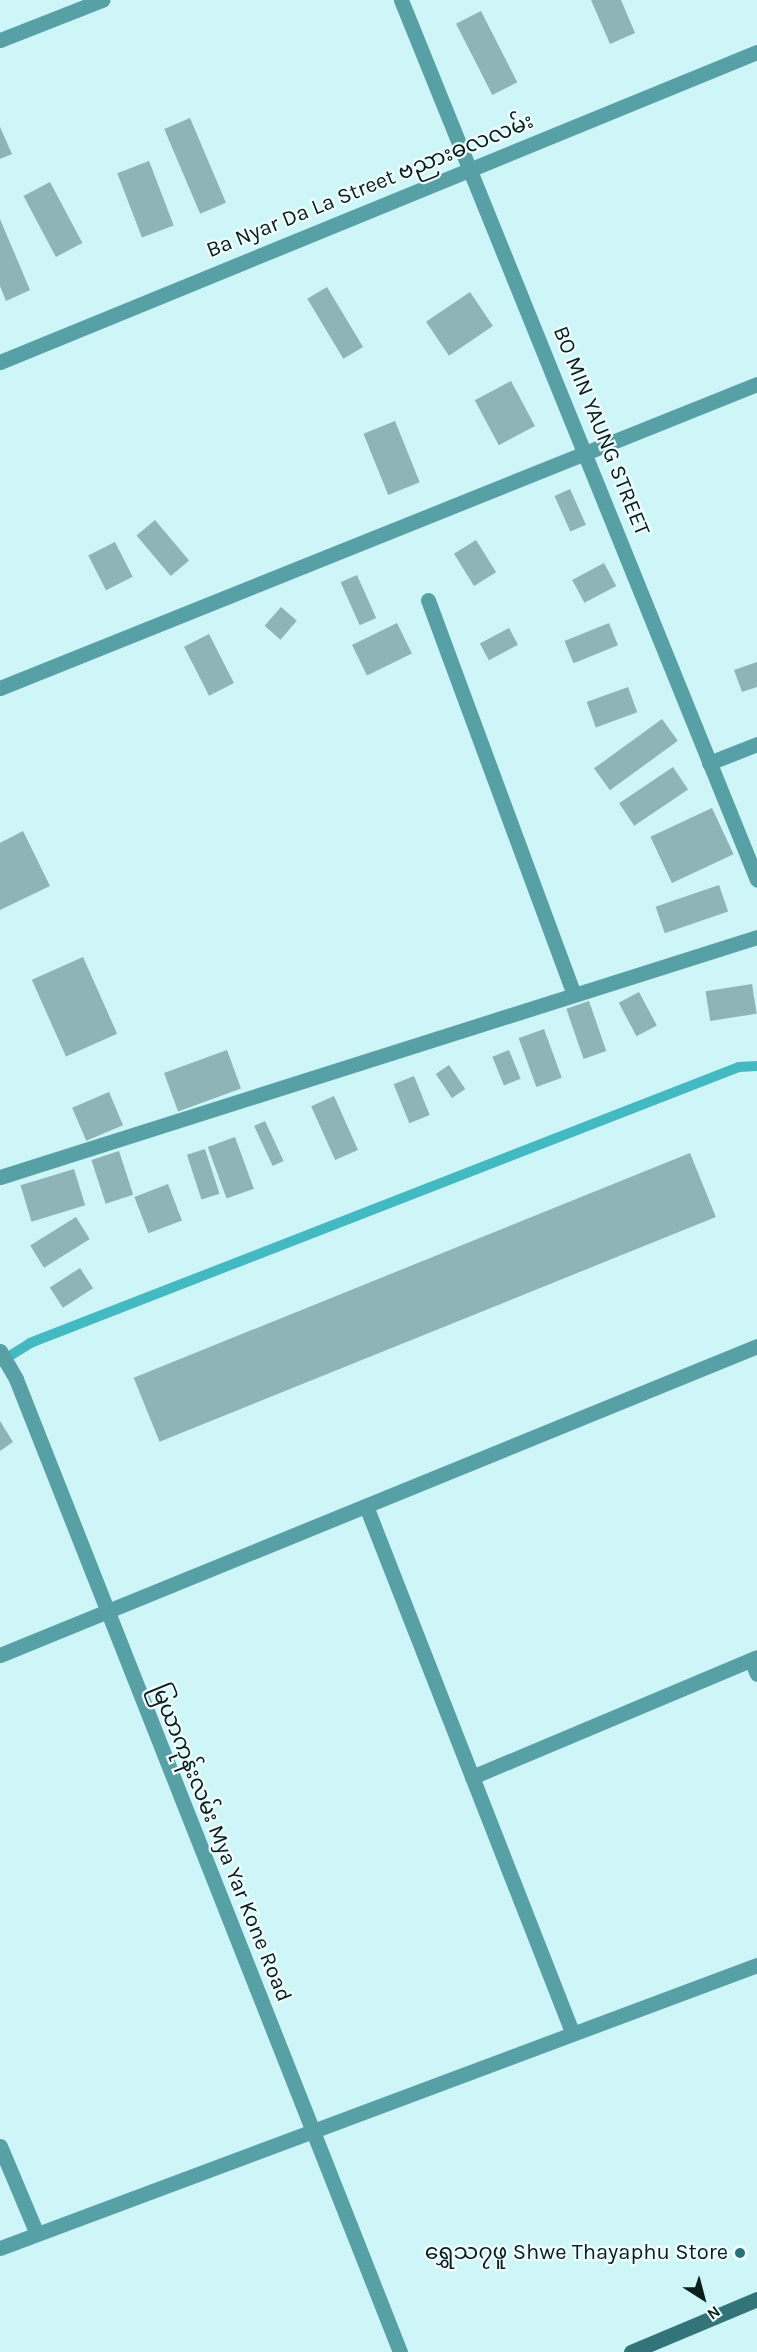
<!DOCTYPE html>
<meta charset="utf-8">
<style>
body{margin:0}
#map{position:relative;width:757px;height:2352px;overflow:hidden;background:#cef5f7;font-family:Karla,"Noto Sans Myanmar",sans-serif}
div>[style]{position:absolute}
.stream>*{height:10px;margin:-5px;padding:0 5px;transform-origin:5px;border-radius:5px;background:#43b9c2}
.building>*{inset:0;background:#8fb4b7;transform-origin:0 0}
.street>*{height:15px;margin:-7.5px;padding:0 7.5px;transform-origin:7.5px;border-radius:7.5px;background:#57a0a6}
.secondary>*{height:15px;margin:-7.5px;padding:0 7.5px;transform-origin:7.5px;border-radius:7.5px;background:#327479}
.dots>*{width:16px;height:16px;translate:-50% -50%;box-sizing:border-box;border:3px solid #eefdfe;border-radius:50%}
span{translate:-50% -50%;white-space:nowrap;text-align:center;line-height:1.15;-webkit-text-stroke:4.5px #eefdfe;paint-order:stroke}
.street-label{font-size:22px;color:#0e1d1e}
.poi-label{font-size:22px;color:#0e1d1e}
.right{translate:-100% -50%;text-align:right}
.north{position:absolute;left:673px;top:2268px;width:60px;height:60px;-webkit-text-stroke:4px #eefdfe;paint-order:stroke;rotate:144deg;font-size:16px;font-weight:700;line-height:24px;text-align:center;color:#0e1d1e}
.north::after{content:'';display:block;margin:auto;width:21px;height:27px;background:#0e1d1e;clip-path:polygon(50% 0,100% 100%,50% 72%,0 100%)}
</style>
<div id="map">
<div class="stream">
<i style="left:0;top:1362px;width:36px;rotate:-32deg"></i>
<i style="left:30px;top:1343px;width:761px;rotate:-21.27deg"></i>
<i style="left:739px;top:1067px;width:18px;rotate:-3deg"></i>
</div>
<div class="building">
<i style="clip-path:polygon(591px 0,621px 0,635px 33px,610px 44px)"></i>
<i style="left:481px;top:11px;width:80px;height:28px;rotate:63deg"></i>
<i style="left:190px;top:118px;width:92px;height:28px;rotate:67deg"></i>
<i style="clip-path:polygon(0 127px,12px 154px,0 159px)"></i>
<i style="left:149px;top:161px;width:69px;height:34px;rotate:69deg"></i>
<i style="left:50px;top:182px;width:69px;height:30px;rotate:62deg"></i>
<i style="clip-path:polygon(0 219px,30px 290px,6px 301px,0 286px)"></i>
<i style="left:327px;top:287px;width:70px;height:23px;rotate:59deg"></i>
<i style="left:470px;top:292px;width:41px;height:53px;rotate:56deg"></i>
<i style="left:511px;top:381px;width:51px;height:41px;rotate:62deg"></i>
<i style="left:395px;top:421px;width:66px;height:34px;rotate:68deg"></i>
<i style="left:570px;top:489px;width:39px;height:17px;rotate:66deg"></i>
<i style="left:155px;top:520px;width:53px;height:24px;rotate:50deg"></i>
<i style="left:476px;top:540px;width:38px;height:26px;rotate:58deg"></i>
<i style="left:115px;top:542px;width:39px;height:30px;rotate:63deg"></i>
<i style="left:604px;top:563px;width:26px;height:36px;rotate:62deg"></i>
<i style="left:357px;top:575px;width:47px;height:18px;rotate:66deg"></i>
<i style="left:281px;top:607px;width:21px;height:25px;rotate:41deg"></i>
<i style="left:397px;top:623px;width:34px;height:50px;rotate:64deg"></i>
<i style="left:609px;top:623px;width:24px;height:48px;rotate:68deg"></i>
<i style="left:509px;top:628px;width:19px;height:33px;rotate:62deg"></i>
<i style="left:209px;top:634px;width:55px;height:28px;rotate:63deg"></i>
<i style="clip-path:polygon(757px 662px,757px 687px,742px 692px,734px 670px)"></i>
<i style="left:628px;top:687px;width:27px;height:44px;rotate:70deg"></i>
<i style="left:662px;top:719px;width:27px;height:84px;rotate:54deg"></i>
<i style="left:673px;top:767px;width:27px;height:65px;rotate:56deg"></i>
<i style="left:712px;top:808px;width:51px;height:68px;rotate:65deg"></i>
<i style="clip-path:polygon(23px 831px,50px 886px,0 910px,0 843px)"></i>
<i style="left:719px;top:885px;width:28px;height:67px;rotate:71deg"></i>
<i style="left:83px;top:957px;width:84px;height:56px;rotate:66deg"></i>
<i style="left:752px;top:984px;width:30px;height:47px;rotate:81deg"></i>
<i style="left:639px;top:992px;width:38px;height:23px;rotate:62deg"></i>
<i style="left:589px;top:1001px;width:53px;height:24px;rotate:71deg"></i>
<i style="left:544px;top:1029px;width:52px;height:27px;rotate:70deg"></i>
<i style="left:227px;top:1050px;width:41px;height:67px;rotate:70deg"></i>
<i style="left:509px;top:1050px;width:31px;height:18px;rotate:68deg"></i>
<i style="left:449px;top:1065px;width:29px;height:16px;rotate:56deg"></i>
<i style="left:414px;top:1076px;width:42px;height:22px;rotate:68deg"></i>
<i style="left:109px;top:1092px;width:36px;height:40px;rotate:67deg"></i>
<i style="left:334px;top:1096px;width:59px;height:25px;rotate:66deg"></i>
<i style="left:265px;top:1121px;width:44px;height:12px;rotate:65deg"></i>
<i style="left:235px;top:1137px;width:55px;height:29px;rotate:70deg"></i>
<i style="left:205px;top:1149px;width:47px;height:19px;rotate:72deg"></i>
<i style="left:119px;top:1151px;width:46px;height:29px;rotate:72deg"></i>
<i style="left:690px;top:1153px;width:69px;height:600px;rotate:68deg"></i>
<i style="left:74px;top:1169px;width:38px;height:56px;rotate:73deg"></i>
<i style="left:168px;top:1184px;width:39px;height:36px;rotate:69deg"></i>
<i style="left:76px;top:1217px;width:26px;height:54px;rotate:58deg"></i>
<i style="left:80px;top:1268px;width:24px;height:36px;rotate:57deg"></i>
<i style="clip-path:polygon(0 1421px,13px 1442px,0 1451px)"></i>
</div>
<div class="street">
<i style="left:401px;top:0;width:949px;rotate:67.97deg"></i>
<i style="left:0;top:40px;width:110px;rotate:-21.4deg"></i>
<i style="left:0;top:362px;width:818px;rotate:-22.27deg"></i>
<i style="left:428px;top:600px;width:420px;rotate:69.7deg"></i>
<i style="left:0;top:688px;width:816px;rotate:-21.88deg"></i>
<i style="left:709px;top:763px;width:52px;rotate:-21.6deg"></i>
<i style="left:0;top:1177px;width:794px;rotate:-17.59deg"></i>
<i style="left:0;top:1351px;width:32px;rotate:60deg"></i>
<i style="left:16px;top:1379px;width:1046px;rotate:68.46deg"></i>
<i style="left:366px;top:1506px;width:565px;rotate:68.61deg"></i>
<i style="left:0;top:1655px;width:818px;rotate:-22.2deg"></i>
<i style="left:751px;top:1660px;width:15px;rotate:67deg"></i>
<i style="left:472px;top:1777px;width:309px;rotate:-22.8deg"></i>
<i style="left:0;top:2146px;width:95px;rotate:67.2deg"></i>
<i style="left:0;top:2248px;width:808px;rotate:-20.5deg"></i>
</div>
<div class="secondary">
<i style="left:631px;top:2352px;width:137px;rotate:-22.8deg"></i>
</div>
<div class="dots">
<i style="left:740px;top:2253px;background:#287278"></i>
</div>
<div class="street-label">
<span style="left:370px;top:186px;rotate:-22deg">Ba Nyar Da La Street ဗညားဓလလမ်း</span>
<span style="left:601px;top:431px;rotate:68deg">BO MIN YAUNG STREET</span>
<span style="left:221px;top:1843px;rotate:68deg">မြယာကုန်းလမ်း Mya Yar Kone Road</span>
</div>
<div class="poi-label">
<span class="right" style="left:728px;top:2253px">ရွှေသ၇ဖူ Shwe Thayaphu Store</span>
</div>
<div class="north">N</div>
</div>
